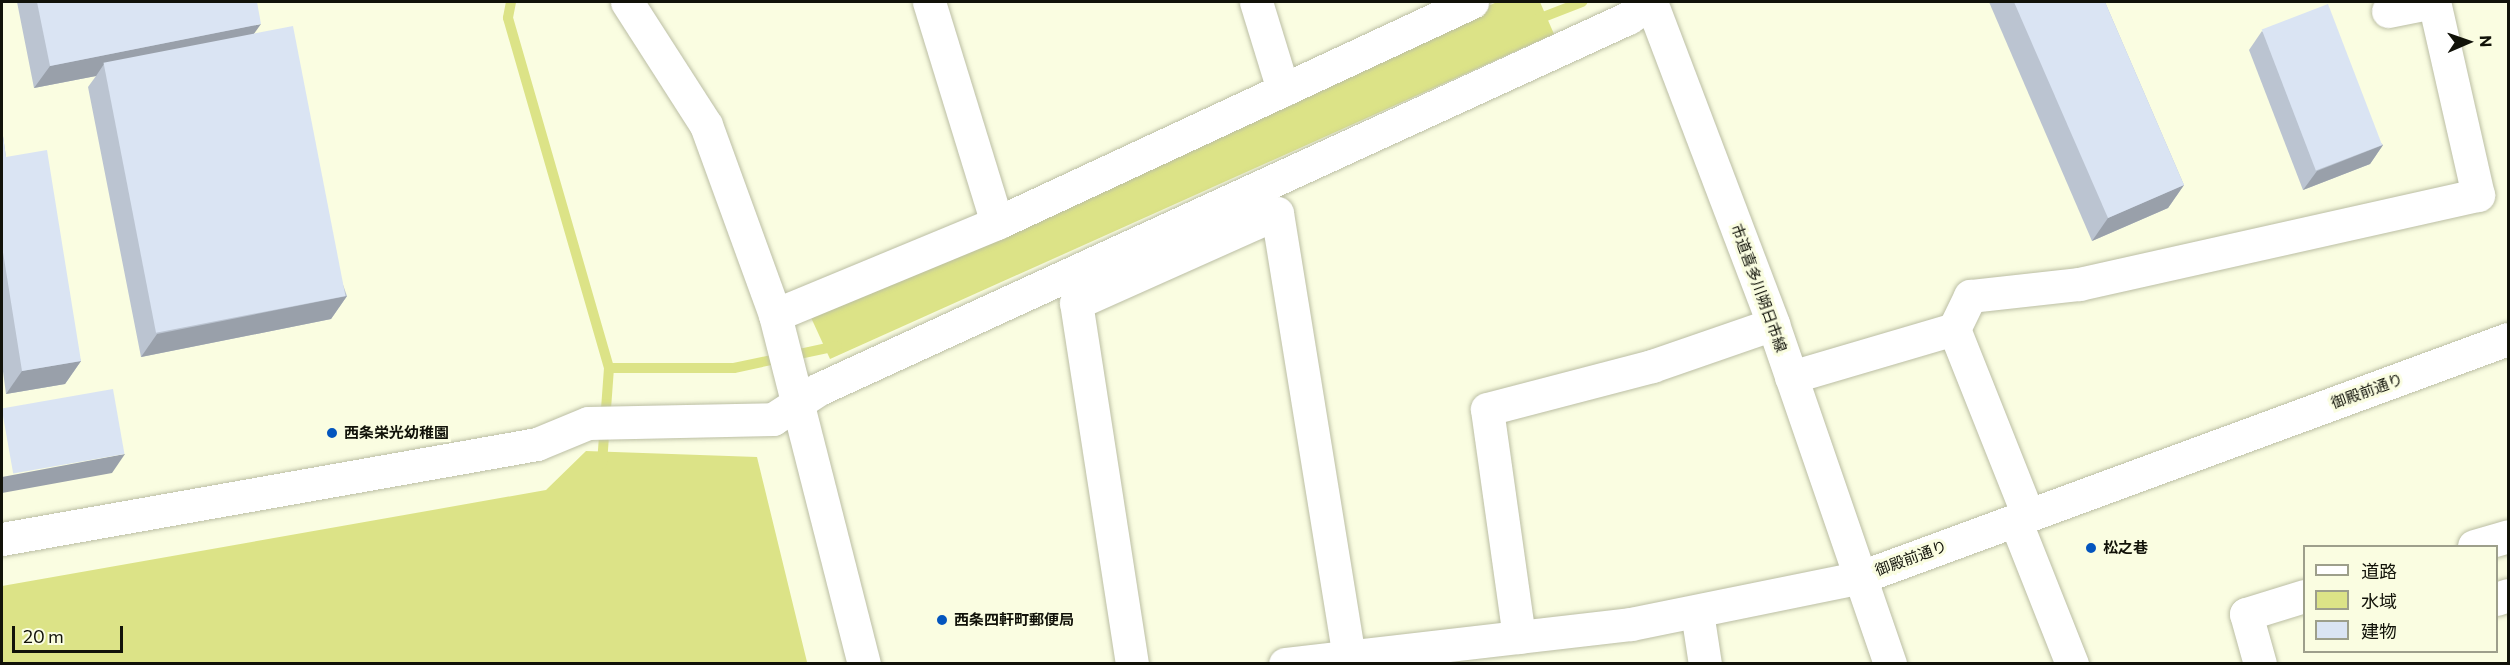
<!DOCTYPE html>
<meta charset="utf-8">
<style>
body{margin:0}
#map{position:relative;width:2510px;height:665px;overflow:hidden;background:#fafde1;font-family:Commissioner,"Noto Sans JP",sans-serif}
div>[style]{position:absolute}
.water>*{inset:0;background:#dce387}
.stream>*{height:10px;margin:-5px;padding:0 5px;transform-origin:5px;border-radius:5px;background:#dce387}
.roads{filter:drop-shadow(0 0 2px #bbbea4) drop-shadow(0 0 2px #bbbea4)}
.minor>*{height:33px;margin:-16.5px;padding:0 16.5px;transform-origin:16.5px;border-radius:16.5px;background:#fff}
.wall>*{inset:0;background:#bbc4d1}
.shaded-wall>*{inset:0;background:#99a0aa}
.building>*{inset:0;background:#dae4f3;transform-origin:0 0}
.dots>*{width:16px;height:16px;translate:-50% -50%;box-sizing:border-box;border:3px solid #fafde1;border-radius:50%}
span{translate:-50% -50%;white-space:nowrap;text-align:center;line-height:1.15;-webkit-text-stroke:6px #fafde1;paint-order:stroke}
.street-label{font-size:15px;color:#111209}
.poi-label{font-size:15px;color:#111209;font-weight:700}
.left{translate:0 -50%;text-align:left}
.frame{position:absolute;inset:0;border:3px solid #111209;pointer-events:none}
.legend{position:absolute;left:2303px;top:545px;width:195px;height:108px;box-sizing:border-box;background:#fafde1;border:2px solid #9d9f8b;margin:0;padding:8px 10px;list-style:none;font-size:18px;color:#111209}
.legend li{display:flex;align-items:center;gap:12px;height:30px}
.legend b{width:30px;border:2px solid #9d9f8b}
.north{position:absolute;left:2438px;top:12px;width:60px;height:60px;-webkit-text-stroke:4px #fafde1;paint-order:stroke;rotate:88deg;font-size:16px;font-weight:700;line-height:24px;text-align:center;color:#111209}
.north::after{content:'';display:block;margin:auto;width:21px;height:27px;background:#111209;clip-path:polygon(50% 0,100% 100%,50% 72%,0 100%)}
.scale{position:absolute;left:12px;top:626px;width:111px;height:27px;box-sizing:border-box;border:3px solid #111209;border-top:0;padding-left:8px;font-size:18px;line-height:21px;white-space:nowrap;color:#111209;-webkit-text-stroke:4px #fafde1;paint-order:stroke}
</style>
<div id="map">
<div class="water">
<i style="clip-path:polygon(1497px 2px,1540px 2px,1554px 34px,830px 359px,808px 311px)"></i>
<i style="clip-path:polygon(586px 451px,757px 457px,807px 662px,2px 663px,2px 586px,546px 490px)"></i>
</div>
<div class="stream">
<i style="left:511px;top:2px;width:16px;rotate:101deg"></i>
<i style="left:508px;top:18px;width:364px;rotate:73.9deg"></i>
<i style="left:609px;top:368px;width:96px;rotate:94.2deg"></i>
<i style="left:1533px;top:21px;width:53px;rotate:-21.2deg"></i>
<i style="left:609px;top:368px;width:125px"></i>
<i style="left:734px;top:368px;width:105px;rotate:-12.1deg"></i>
</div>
<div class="roads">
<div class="minor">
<i style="left:627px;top:2px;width:146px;rotate:57.3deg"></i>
<i style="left:706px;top:125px;width:202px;rotate:70deg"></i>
<i style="left:775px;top:315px;width:360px;rotate:75.7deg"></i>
<i style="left:929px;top:2px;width:231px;rotate:72.9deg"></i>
<i style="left:1256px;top:2px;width:92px;rotate:72.9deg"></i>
<i style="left:1651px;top:2px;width:344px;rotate:69.2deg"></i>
<i style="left:1773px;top:324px;width:360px;rotate:71deg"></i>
<i style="left:2388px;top:11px;width:46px;rotate:-11.3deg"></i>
<i style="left:775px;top:315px;width:240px;rotate:-22.5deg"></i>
<i style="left:997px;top:223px;width:524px;rotate:-24.95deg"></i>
<i style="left:1791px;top:377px;width:170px;rotate:-16.4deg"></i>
<i style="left:2028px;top:515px;width:200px;rotate:-111.7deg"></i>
<i style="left:1954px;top:329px;width:37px;rotate:-64deg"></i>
<i style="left:1970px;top:296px;width:110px;rotate:-6.3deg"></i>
<i style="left:2079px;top:284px;width:409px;rotate:-12.6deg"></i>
<i style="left:2478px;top:195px;width:198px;rotate:-102.8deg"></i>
<i style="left:2015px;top:520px;width:155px;rotate:68.4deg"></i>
<i style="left:2px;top:539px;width:543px;rotate:-10.07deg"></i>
<i style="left:537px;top:444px;width:55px;rotate:-22.4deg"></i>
<i style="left:588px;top:423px;width:185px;rotate:-1.2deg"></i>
<i style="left:773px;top:419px;width:55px;rotate:-33.1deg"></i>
<i style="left:819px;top:389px;width:890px;rotate:-24.64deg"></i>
<i style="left:1628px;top:18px;width:29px;rotate:-34deg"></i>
<i style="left:2474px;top:546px;width:35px;rotate:-16deg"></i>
<i style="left:2496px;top:599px;width:13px;rotate:-18deg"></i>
<i style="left:1697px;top:612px;width:53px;rotate:81.3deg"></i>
<i style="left:1519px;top:637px;width:230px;rotate:-98deg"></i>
<i style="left:1487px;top:409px;width:171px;rotate:-14.6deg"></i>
<i style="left:1652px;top:366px;width:128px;rotate:-19.1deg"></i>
<i style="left:1132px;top:664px;width:365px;rotate:-98.8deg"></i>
<i style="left:1076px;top:303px;width:220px;rotate:-24.1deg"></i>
<i style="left:1277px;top:213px;width:449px;rotate:80.8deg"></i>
<i style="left:1285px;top:664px;width:348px;rotate:-6.6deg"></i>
<i style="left:1631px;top:624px;width:235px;rotate:-11.5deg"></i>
<i style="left:1861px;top:577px;width:689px;rotate:-20.2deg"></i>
<i style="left:2260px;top:664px;width:52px;rotate:-105.6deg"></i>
<i style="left:2246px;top:614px;width:61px;rotate:-17.2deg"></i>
</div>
</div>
<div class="wall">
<i style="clip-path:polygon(17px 2px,257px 2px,254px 34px,347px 296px,331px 319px,141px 357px,88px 87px,96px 76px,34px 88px)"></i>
<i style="clip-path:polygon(1989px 2px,2105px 2px,2184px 185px,2168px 208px,2092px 241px)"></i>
<i style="clip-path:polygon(2262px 31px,2383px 145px,2370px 164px,2303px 190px,2249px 50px)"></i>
<i style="clip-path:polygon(2px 129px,6px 157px,81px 361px,65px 384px,6px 394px,2px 364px)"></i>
</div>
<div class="shaded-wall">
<i style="clip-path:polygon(261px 24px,245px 46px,104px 64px,96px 76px,34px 88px,50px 66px)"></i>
<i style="clip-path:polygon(2383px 145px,2370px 164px,2303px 190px,2317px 171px)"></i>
<i style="clip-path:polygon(2184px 185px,2168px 208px,2092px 241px,2108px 218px)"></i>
<i style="clip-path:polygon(347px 296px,331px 319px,141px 357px,157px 334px)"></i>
<i style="clip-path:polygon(81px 361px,65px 384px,6px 394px,22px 371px)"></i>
<i style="clip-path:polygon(125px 454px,112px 473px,2px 493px,2px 477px)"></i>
</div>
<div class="building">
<i style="clip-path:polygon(37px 2px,257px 2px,261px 24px,50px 66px)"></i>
<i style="clip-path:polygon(2014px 2px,2105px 2px,2184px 185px,2108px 218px)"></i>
<i style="left:2328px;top:4px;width:151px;height:71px;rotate:69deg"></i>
<i style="left:293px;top:26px;width:275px;height:193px;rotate:79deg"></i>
<i style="clip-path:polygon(2px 129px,6px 157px,47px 150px,81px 361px,22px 371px,2px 246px)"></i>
<i style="left:113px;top:389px;width:66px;height:113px;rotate:80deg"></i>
</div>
<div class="dots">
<i style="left:332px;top:433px;background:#0355be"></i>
<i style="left:2091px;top:548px;background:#0355be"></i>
<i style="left:942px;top:620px;background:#0355be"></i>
</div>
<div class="street-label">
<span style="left:1759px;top:288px;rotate:70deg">市道喜多川朔日市線</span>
<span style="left:2367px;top:391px;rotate:-20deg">御殿前通り</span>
<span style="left:1911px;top:558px;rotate:-20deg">御殿前通り</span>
</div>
<div class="poi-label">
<span class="left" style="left:344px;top:433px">西条栄光幼稚園</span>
<span class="left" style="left:2103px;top:548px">松之巷</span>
<span class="left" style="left:954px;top:620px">西条四軒町郵便局</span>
</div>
<div class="frame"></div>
<ul class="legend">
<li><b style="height:8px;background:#fff"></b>道路</li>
<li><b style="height:16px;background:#dce387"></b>水域</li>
<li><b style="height:16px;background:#dae4f3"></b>建物</li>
</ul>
<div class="north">N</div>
<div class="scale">20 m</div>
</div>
